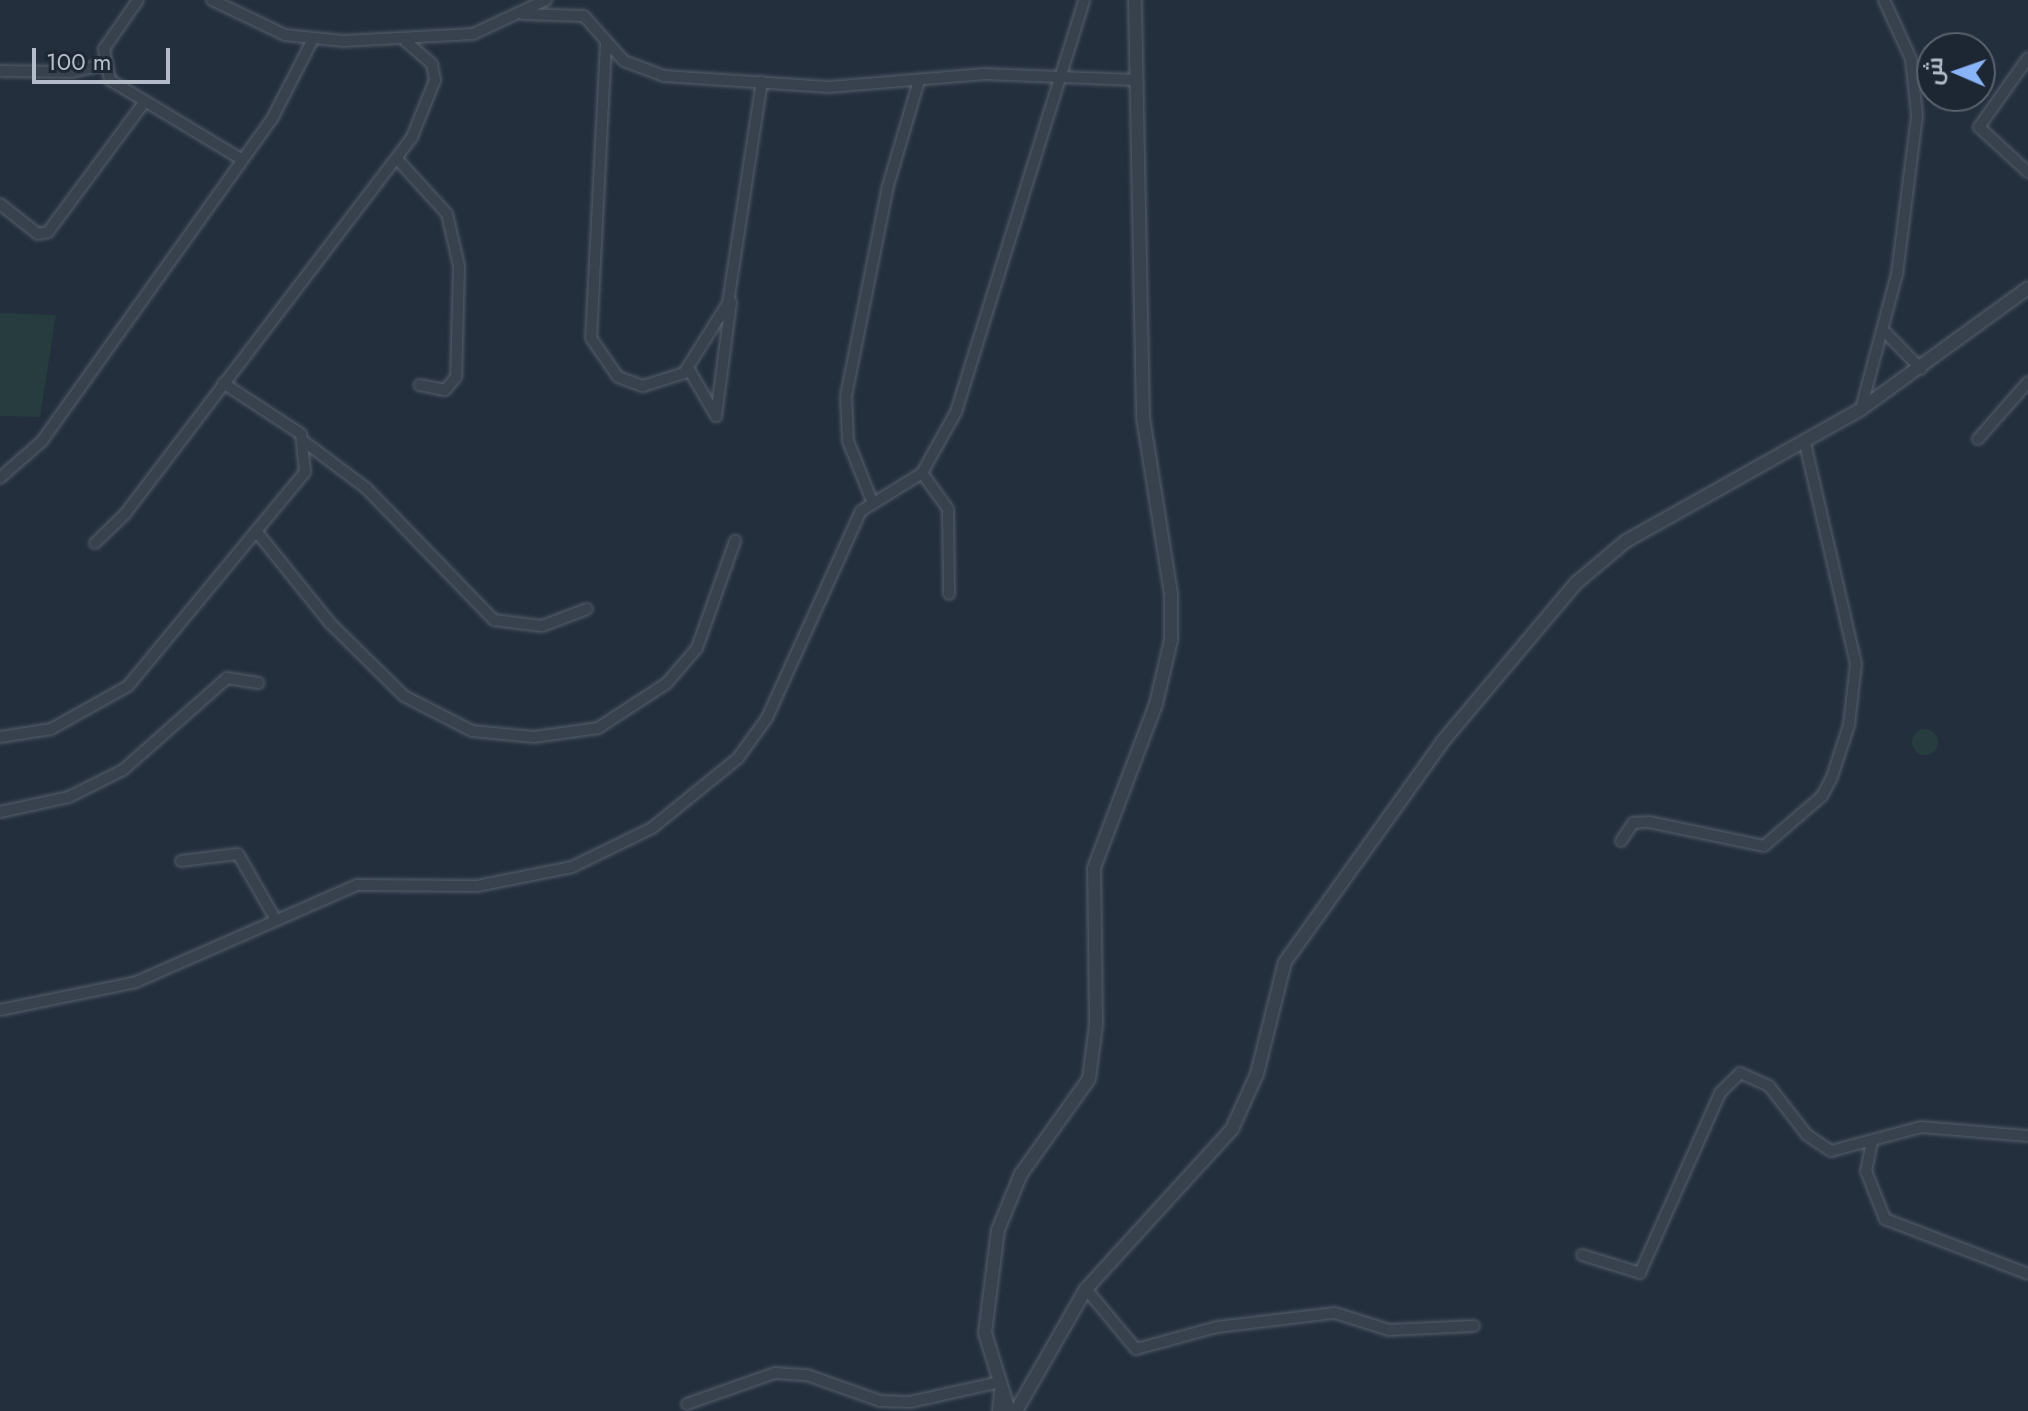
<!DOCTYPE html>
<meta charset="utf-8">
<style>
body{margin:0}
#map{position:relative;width:2028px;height:1411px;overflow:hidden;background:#242f3e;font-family:Jost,Cairo,sans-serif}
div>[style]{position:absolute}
.green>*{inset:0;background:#263c3f}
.round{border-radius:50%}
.roads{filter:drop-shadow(0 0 2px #565f6c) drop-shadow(0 0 2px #565f6c)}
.minor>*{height:10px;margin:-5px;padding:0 5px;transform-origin:5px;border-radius:5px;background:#38414e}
.tertiary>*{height:12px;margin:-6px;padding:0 6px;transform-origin:6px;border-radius:6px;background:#38414e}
span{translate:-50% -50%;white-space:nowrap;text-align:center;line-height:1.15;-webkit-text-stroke:6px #1d2633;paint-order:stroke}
.north{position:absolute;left:1916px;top:32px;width:80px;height:80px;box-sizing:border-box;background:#1d2633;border:2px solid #59626f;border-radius:50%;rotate:272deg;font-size:22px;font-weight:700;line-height:32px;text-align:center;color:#b4bcc9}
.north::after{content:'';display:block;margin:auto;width:28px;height:36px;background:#8ab4f8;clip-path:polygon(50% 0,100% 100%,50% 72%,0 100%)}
.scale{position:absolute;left:32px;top:48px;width:138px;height:36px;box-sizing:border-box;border:4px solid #b4bcc9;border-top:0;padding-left:10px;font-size:24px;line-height:28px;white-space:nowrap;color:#b4bcc9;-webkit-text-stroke:6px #1d2633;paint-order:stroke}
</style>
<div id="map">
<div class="green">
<i style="clip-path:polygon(0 313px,56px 315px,40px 417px,0 416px)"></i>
<i class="round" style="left:1912px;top:729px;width:26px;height:26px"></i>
</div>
<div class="roads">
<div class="minor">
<i style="left:138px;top:0;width:60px;rotate:124.8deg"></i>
<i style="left:104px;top:49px;width:32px;rotate:79deg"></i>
<i style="left:110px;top:80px;width:153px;rotate:31.1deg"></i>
<i style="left:212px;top:0;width:81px;rotate:25.6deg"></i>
<i style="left:285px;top:35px;width:59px;rotate:5.8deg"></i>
<i style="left:344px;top:41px;width:129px;rotate:-3.1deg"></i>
<i style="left:473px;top:34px;width:81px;rotate:-25deg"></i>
<i style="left:523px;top:14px;width:61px;rotate:1.9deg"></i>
<i style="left:584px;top:16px;width:60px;rotate:48.4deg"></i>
<i style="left:624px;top:61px;width:43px;rotate:20.6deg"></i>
<i style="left:664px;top:76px;width:165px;rotate:3.8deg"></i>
<i style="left:829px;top:87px;width:156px;rotate:-4.8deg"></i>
<i style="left:984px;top:74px;width:152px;rotate:2.3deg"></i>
<i style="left:606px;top:44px;width:294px;rotate:92.9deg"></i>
<i style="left:591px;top:338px;width:47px;rotate:55.3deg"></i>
<i style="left:618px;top:377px;width:27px;rotate:20deg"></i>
<i style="left:643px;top:386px;width:43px;rotate:-17.6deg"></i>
<i style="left:684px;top:373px;width:83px;rotate:-57.8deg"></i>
<i style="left:728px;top:303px;width:224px;rotate:-81.3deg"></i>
<i style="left:2028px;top:58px;width:85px;rotate:125.4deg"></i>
<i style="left:1979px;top:127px;width:67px;rotate:42.6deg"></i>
<i style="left:0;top:71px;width:72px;rotate:0.8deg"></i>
<i style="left:72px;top:72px;width:31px;rotate:-13deg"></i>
<i style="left:397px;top:159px;width:74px;rotate:47.7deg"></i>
<i style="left:447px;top:214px;width:53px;rotate:77deg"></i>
<i style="left:459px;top:266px;width:111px;rotate:91.5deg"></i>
<i style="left:456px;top:377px;width:17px;rotate:130deg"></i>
<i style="left:445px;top:390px;width:26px;rotate:-169deg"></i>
<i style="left:0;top:204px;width:48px;rotate:38.3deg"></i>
<i style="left:38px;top:234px;width:10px;rotate:-11deg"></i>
<i style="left:48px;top:232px;width:159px;rotate:-53.4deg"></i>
<i style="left:1886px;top:333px;width:50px;rotate:45.8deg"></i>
<i style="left:688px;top:368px;width:56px;rotate:59.7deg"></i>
<i style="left:716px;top:416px;width:115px;rotate:-82.5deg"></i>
<i style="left:1861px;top:409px;width:140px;rotate:-75.1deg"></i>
<i style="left:1897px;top:274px;width:160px;rotate:-82.8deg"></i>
<i style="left:1917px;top:115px;width:56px;rotate:-96.1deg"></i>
<i style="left:1911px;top:59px;width:65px;rotate:-114.6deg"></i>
<i style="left:1978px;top:439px;width:76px;rotate:-48.7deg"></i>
<i style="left:306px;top:443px;width:75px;rotate:36.9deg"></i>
<i style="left:366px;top:488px;width:184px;rotate:45.9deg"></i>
<i style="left:494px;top:620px;width:48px;rotate:7.1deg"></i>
<i style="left:542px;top:626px;width:48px;rotate:-20.7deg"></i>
<i style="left:922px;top:473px;width:44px;rotate:54.2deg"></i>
<i style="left:948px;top:509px;width:85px;rotate:89.3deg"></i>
<i style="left:0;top:478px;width:56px;rotate:-41.4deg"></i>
<i style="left:42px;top:441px;width:396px;rotate:-54.5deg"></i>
<i style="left:272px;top:119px;width:88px;rotate:-62.9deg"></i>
<i style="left:872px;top:501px;width:65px;rotate:-111.8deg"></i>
<i style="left:848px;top:441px;width:45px;rotate:-92.5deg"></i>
<i style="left:846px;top:396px;width:214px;rotate:-78.7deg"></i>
<i style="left:888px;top:186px;width:109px;rotate:-73.6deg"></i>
<i style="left:256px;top:531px;width:118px;rotate:51.2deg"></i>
<i style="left:330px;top:623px;width:104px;rotate:44.6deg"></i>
<i style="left:404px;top:696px;width:76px;rotate:27.2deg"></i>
<i style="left:472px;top:731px;width:62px;rotate:5.5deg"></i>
<i style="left:534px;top:737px;width:65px;rotate:-8deg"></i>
<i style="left:598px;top:728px;width:82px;rotate:-33.1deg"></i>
<i style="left:667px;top:683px;width:46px;rotate:-49.4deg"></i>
<i style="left:697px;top:648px;width:114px;rotate:-70.4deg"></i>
<i style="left:95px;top:543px;width:42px;rotate:-44deg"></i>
<i style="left:125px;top:514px;width:474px;rotate:-52.7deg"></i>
<i style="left:412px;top:137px;width:61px;rotate:-68deg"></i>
<i style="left:435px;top:80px;width:16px;rotate:-101deg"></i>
<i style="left:432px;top:64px;width:35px;rotate:-139deg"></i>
<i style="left:0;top:737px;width:52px;rotate:-8.9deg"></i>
<i style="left:51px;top:729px;width:88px;rotate:-29.2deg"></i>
<i style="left:128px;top:686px;width:278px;rotate:-50.4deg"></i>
<i style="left:305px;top:472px;width:38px;rotate:-96deg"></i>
<i style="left:301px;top:434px;width:93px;rotate:-146.8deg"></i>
<i style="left:0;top:812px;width:71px;rotate:-12.3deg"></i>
<i style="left:69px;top:797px;width:60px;rotate:-26.6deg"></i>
<i style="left:123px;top:770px;width:139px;rotate:-41.5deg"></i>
<i style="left:227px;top:678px;width:32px;rotate:9deg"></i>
<i style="left:1621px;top:841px;width:22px;rotate:-56deg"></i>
<i style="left:1633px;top:823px;width:16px;rotate:-4deg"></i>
<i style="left:1649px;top:822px;width:117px;rotate:11.8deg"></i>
<i style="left:1764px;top:846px;width:77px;rotate:-40.8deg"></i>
<i style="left:1822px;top:796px;width:21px;rotate:-62deg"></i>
<i style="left:1832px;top:777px;width:55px;rotate:-71.9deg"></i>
<i style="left:1849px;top:725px;width:61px;rotate:-83.5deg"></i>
<i style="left:1856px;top:664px;width:227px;rotate:-103deg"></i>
<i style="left:181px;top:861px;width:57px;rotate:-7deg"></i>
<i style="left:238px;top:854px;width:76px;rotate:60.1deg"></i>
<i style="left:0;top:1010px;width:139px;rotate:-11.6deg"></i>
<i style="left:136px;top:982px;width:241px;rotate:-23.7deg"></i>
<i style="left:357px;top:885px;width:120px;rotate:0.5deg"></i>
<i style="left:477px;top:886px;width:97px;rotate:-11.3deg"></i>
<i style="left:572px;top:867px;width:89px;rotate:-26deg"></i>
<i style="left:652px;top:828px;width:111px;rotate:-39.1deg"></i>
<i style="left:738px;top:758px;width:49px;rotate:-54.1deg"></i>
<i style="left:767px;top:718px;width:227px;rotate:-65.6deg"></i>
<i style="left:861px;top:511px;width:72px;rotate:-31.9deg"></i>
<i style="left:922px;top:473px;width:70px;rotate:-60.9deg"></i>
<i style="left:956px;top:412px;width:431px;rotate:-72.7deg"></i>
<i style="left:1872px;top:1141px;width:31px;rotate:101deg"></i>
<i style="left:1866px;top:1171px;width:52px;rotate:68.4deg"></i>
<i style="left:1885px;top:1219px;width:153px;rotate:21deg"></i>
<i style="left:1582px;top:1255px;width:61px;rotate:17.2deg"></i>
<i style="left:1640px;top:1273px;width:197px;rotate:-66deg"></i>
<i style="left:1720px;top:1093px;width:28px;rotate:-45deg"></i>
<i style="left:1740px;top:1073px;width:32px;rotate:24deg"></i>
<i style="left:1769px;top:1086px;width:62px;rotate:52.2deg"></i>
<i style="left:1807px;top:1135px;width:29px;rotate:34deg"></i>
<i style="left:1831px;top:1151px;width:93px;rotate:-14.9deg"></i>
<i style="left:1921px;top:1127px;width:107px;rotate:4.8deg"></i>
<i style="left:1086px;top:1289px;width:78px;rotate:50.2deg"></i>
<i style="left:1136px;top:1349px;width:84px;rotate:-15.2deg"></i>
<i style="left:1217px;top:1327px;width:119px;rotate:-6.8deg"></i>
<i style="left:1335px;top:1313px;width:57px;rotate:17.5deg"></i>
<i style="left:1389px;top:1330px;width:85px;rotate:-2.7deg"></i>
<i style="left:687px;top:1404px;width:93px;rotate:-19.4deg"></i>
<i style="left:775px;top:1373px;width:32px;rotate:4deg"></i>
<i style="left:807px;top:1375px;width:77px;rotate:19.6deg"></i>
<i style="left:880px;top:1401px;width:30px;rotate:2deg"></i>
<i style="left:910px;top:1402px;width:87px;rotate:-12.6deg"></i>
</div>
<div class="tertiary">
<i style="left:999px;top:1411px;width:20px;rotate:-84deg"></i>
<i style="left:1009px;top:1411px;width:82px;rotate:-107.1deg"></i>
<i style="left:985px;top:1333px;width:104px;rotate:-82.8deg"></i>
<i style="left:998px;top:1230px;width:61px;rotate:-67.7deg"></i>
<i style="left:1021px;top:1174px;width:117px;rotate:-54.4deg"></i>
<i style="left:1089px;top:1079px;width:55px;rotate:-82.7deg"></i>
<i style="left:1096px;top:1024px;width:156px;rotate:-90.7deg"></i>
<i style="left:1094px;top:868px;width:175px;rotate:-69.3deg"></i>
<i style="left:1156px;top:704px;width:66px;rotate:-76.8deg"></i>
<i style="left:1171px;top:640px;width:46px;rotate:-90deg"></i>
<i style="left:1171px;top:594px;width:179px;rotate:-99deg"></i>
<i style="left:1143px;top:417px;width:417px;rotate:-91.1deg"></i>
<i style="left:1016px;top:1411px;width:141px;rotate:-60.2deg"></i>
<i style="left:1086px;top:1289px;width:217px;rotate:-47.6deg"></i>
<i style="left:1232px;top:1129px;width:60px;rotate:-65.6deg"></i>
<i style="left:1257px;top:1074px;width:115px;rotate:-76deg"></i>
<i style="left:1285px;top:962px;width:272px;rotate:-54.4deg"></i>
<i style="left:1443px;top:741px;width:207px;rotate:-49.9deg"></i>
<i style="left:1576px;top:583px;width:65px;rotate:-40deg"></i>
<i style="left:1626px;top:541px;width:270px;rotate:-29.3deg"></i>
<i style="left:1861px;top:409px;width:206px;rotate:-35.9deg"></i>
</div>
</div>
<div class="north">ش</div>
<div class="scale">100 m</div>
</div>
